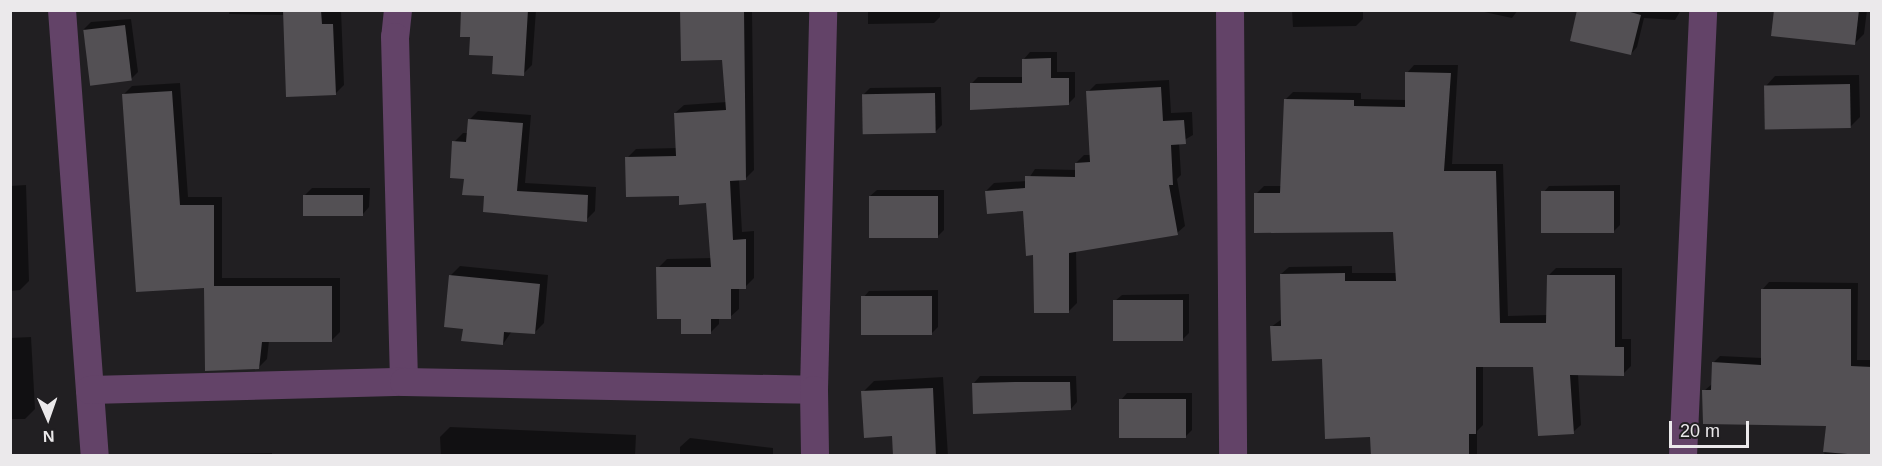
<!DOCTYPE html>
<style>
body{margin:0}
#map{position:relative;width:1882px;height:466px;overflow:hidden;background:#211f22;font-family:Helvetica,sans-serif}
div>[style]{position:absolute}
.shadow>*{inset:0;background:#0007}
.building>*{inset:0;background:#535054;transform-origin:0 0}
.minor>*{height:28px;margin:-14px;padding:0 14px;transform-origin:14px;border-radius:14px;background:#634368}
span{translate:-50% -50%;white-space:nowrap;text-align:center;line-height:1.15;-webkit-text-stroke:4.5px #211f22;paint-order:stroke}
.frame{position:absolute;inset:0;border:12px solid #ebe9eb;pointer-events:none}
.north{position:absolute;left:18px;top:388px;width:60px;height:60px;-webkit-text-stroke:4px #211f22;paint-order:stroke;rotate:178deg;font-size:16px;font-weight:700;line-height:24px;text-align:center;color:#ebe9eb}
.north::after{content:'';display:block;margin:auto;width:21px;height:27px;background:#ebe9eb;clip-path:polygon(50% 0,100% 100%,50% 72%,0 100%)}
.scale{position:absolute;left:1669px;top:421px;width:80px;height:27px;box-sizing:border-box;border:3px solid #ebe9eb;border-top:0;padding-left:8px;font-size:18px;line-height:21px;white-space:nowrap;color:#ebe9eb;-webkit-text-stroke:4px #211f22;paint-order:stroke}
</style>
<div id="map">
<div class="shadow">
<i style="clip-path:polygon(230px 10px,341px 10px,344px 85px,336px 93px,285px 15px,229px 14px)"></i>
<i style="clip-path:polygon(463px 10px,536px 10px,532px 65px,523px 74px,495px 55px)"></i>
<i style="clip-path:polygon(682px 10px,752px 10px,754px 170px,746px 178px,739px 179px,742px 232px,754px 231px,754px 278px,745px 287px,739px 287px,739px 309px,730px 317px,719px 317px,719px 324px,711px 332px,683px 318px,658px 268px,667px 259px,712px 258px,708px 202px,680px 194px,627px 158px,636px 149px,677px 148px,675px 113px,684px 105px,727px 102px,724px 59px)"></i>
<i style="clip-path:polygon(868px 10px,940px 10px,940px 17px,934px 23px,868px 24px)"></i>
<i style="clip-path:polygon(1292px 10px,1363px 10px,1363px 19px,1356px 26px,1293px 27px)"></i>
<i style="clip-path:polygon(1475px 10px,1518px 10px,1512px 18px)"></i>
<i style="clip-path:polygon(1578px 10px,1681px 10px,1675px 20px,1644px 18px,1637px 47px,1631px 54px)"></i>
<i style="clip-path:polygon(1775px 10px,1867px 10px,1864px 34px,1854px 44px)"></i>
<i style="clip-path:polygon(131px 19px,138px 72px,131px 79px,84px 29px,91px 22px)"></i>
<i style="clip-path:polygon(1030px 52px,1057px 52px,1057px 72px,1075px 72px,1075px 97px,1068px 104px,971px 84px,978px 77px,1024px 77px,1024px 59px)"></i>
<i style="clip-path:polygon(1414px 65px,1458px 65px,1452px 164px,1503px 164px,1508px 316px,1548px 315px,1548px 276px,1556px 268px,1622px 268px,1622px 339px,1631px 339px,1631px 366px,1623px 374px,1578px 374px,1581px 425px,1573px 432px,1535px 366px,1483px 366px,1483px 425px,1477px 431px,1477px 456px,1373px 456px,1372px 435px,1323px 357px,1271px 327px,1282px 319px,1281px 274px,1289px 267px,1352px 266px,1352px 273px,1397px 273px,1394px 231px,1256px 194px,1264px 186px,1281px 186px,1285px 100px,1293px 92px,1361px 93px,1361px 99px,1406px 100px,1407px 73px)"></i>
<i style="clip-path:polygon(1859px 75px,1860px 117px,1850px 127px,1766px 86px,1775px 76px)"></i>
<i style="clip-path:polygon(1169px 80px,1171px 113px,1192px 112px,1193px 135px,1179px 143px,1181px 175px,1177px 179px,1185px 226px,1177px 233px,1076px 250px,1077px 303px,1069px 311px,1034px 254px,1024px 209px,986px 191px,994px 183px,1027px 181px,1035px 169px,1076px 170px,1076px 163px,1084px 155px,1091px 155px,1088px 92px,1096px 84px)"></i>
<i style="clip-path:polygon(180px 83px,188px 197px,222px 197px,222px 278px,340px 278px,340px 332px,332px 340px,269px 341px,267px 359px,258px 368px,205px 287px,123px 95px,132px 86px)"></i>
<i style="clip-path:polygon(941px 87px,942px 125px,935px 132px,863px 95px,870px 88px)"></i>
<i style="clip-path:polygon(478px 111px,531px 115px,525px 183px,596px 187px,595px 211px,586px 220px,486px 195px,465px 178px,454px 142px,463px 133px,468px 133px,469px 120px)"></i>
<i style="clip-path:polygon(26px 185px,29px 281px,20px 290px,10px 291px,10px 186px)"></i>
<i style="clip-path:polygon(1620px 185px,1620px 225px,1614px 231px,1543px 193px,1549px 186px)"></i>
<i style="clip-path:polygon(312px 188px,370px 188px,369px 207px,363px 214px,305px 195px)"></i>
<i style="clip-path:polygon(877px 190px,944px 190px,944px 230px,937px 237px,870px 196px)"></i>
<i style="clip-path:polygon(460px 266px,548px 275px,544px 323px,534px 333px,512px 331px,503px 344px,464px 327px,451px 275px)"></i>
<i style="clip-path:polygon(1769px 282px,1858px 283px,1857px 360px,1872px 360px,1872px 395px,1704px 391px,1712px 384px,1713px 363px,1720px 356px,1762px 358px,1762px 290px)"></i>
<i style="clip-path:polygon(938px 290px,938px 327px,931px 334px,863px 298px,869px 291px)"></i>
<i style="clip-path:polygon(1189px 294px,1189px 333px,1182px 340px,1115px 301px,1122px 295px)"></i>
<i style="clip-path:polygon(31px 337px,35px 409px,25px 419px,10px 419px,10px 338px)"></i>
<i style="clip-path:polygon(980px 376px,1076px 376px,1077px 402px,1071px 409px,974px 383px)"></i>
<i style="clip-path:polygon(943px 377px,948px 456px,894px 456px,893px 435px,863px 392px,874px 381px)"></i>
<i style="clip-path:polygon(1127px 393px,1192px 393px,1192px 430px,1186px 436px,1121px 400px)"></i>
<i style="clip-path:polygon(450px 427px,636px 435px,635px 456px,441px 456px,440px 437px)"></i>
<i style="clip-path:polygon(1859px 430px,1860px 456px,1824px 456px,1826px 438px)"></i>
<i style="clip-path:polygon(690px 438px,773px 448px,773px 456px,680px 456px,680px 447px)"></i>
<i style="clip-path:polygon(272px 453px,272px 456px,183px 456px,184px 454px)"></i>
</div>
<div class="building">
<i style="clip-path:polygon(283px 10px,321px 10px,322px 24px,333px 24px,336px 95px,286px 97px)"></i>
<i style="clip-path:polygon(461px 10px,528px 10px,524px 76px,492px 74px,493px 56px,469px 55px,470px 37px,460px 37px)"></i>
<i style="clip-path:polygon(680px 10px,744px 10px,746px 180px,730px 181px,733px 240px,746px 239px,746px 289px,731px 289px,731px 319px,711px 319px,711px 334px,681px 334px,681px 319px,657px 319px,656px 267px,711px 267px,706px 203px,679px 205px,679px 196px,626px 197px,625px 157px,676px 156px,674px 113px,726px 110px,722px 60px,681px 61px)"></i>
<i style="clip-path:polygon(1577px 10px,1623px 10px,1641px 15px,1631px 55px,1570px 41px)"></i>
<i style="clip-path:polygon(1774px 10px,1859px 10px,1855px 45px,1771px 36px)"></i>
<i style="left:125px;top:25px;width:56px;height:42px;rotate:83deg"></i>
<i style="clip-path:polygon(1051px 58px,1051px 78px,1069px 78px,1069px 105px,970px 110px,970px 83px,1022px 83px,1022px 59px)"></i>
<i style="clip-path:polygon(1405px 72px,1451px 73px,1444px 171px,1496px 171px,1500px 323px,1546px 323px,1547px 275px,1615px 275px,1615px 347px,1624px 347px,1624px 376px,1570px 375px,1574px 434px,1538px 436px,1533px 367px,1476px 367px,1476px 434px,1469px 434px,1469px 456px,1371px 456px,1370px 437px,1325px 439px,1322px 359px,1272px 361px,1270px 326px,1281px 326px,1280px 274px,1345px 273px,1345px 281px,1396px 281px,1393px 232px,1254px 233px,1254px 193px,1280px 193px,1284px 99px,1354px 100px,1354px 106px,1405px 107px)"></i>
<i style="left:1850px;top:84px;width:44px;height:86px;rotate:89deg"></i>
<i style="clip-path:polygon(1161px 87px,1163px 121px,1184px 120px,1186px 144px,1171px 145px,1173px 185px,1169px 185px,1178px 235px,1069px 253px,1069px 313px,1034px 313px,1033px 255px,1026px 256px,1023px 211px,987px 214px,985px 191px,1025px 188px,1025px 176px,1075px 177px,1075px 163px,1090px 162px,1086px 91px)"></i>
<i style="clip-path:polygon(172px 91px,180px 205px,214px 205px,214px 286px,332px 286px,332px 342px,262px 342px,259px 369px,205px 371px,204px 288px,136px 292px,122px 94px)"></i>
<i style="left:935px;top:93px;width:40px;height:73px;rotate:89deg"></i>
<i style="clip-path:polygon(468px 119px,523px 123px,517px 191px,588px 195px,587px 222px,483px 212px,484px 196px,462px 195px,464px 179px,450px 178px,452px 141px,466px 142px)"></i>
<i style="left:1614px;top:191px;width:42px;height:73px;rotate:90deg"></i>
<i style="left:303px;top:195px;width:60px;height:21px"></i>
<i style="left:869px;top:196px;width:69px;height:42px"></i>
<i style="clip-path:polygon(449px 275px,540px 284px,535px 334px,504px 332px,503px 345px,461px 341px,463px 329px,444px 327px)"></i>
<i style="clip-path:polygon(1761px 289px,1851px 289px,1851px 366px,1872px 367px,1872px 456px,1823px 452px,1826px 426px,1703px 424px,1702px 390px,1711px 390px,1712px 362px,1761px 365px)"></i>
<i style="left:932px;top:296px;width:39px;height:71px;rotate:90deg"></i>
<i style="left:1183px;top:300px;width:41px;height:70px;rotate:90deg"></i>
<i style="clip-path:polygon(1015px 382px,1070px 382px,1071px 410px,973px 414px,972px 383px)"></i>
<i style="clip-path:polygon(933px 388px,936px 456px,893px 456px,892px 436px,864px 438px,861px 391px)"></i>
<i style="left:1119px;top:399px;width:67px;height:39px"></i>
</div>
<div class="minor">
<i style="left:62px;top:10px;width:447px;rotate:85.8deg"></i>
<i style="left:398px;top:10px;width:27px;rotate:96deg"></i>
<i style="left:395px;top:37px;width:345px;rotate:88.5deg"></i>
<i style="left:1230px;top:10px;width:446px;rotate:89.6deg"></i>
<i style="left:90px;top:390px;width:314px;rotate:-1.5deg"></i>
<i style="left:404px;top:382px;width:410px;rotate:1.1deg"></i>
<i style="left:814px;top:390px;width:380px;rotate:-88.6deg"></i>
<i style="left:814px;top:390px;width:66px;rotate:89.1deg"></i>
<i style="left:1683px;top:456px;width:446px;rotate:-87.4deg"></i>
</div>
<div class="frame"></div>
<div class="north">N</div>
<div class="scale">20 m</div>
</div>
